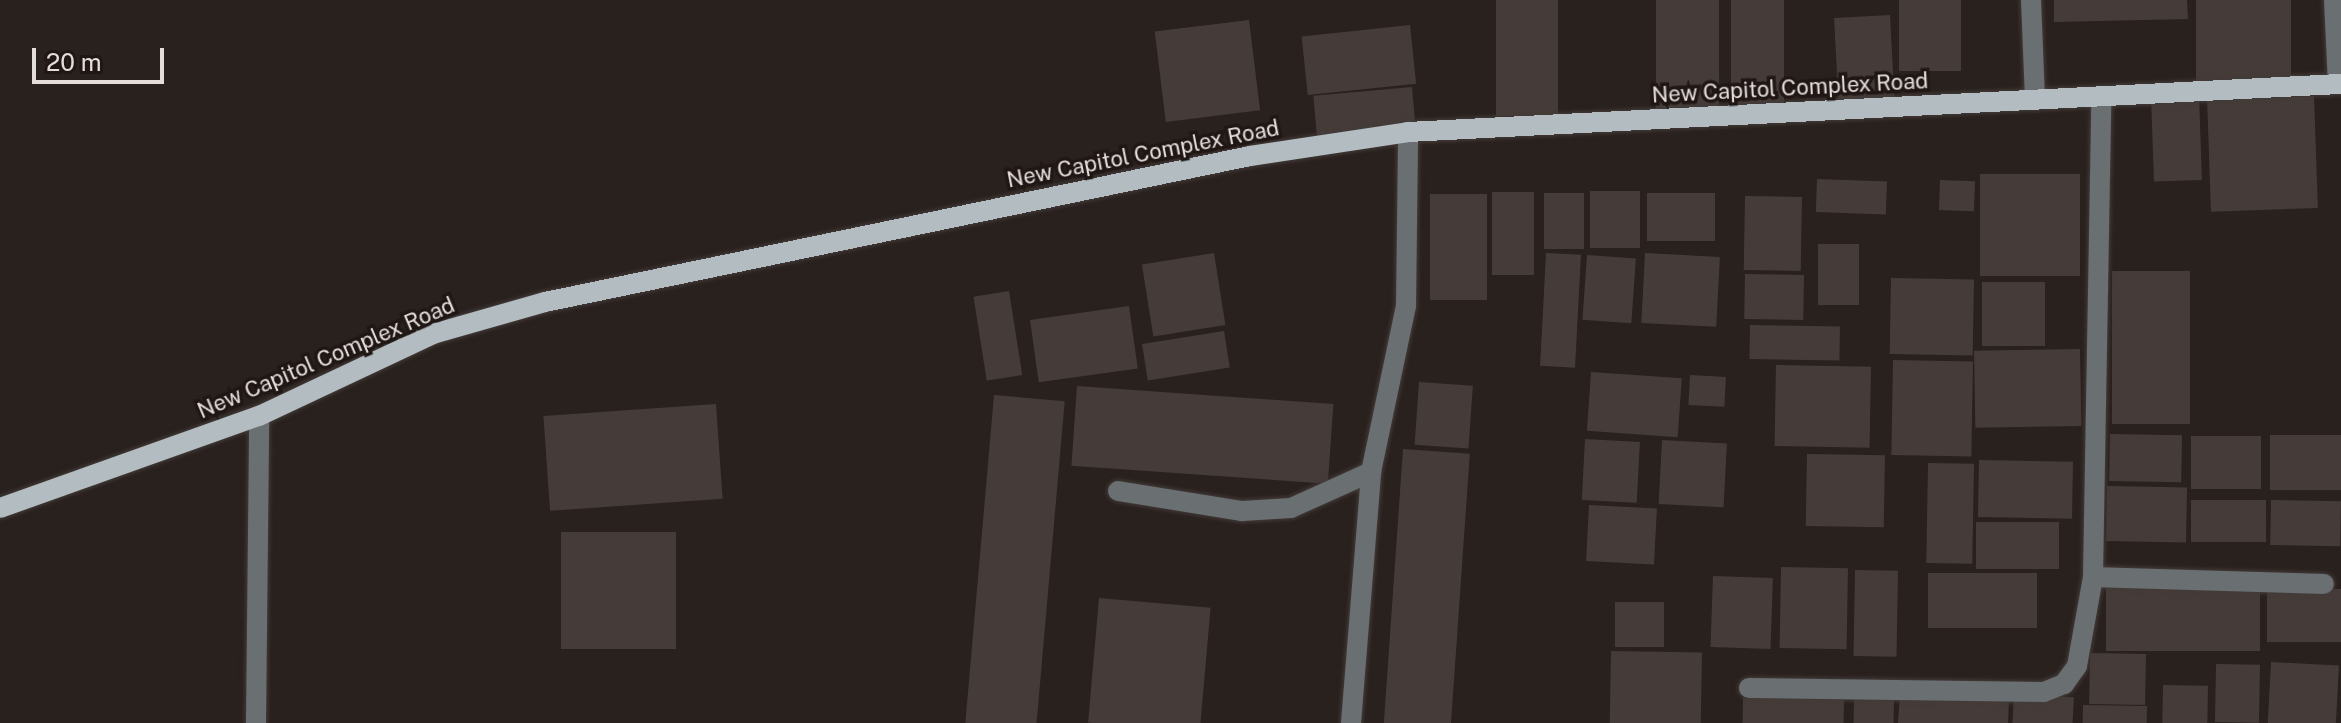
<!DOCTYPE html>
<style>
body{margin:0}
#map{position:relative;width:2341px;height:723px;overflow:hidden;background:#29211e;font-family:"Public Sans",sans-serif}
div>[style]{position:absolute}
.building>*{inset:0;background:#453c39;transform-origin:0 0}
.roads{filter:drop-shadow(0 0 2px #433b39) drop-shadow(0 0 2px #433b39)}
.minor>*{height:20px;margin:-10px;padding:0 10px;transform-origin:10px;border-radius:10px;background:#6a6f71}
.major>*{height:20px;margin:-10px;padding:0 10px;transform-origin:10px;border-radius:10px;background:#b3bcc0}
span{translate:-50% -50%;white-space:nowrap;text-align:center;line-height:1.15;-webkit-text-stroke:7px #201715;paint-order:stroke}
.street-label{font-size:22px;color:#e3dddc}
.scale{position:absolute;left:32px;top:48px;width:132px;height:36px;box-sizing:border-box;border:4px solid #e3dddc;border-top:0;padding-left:10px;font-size:24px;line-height:28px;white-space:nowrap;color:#e3dddc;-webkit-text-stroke:6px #201715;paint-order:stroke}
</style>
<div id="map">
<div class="building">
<i style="left:1496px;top:0;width:62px;height:116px"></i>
<i style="left:1656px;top:0;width:63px;height:115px"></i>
<i style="left:1731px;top:0;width:53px;height:112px"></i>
<i style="left:1899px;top:0;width:62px;height:71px"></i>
<i style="clip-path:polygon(2054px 0,2187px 0,2188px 19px,2054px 22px)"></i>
<i style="left:2196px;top:0;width:95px;height:82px"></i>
<i style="left:1890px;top:15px;width:87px;height:56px;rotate:87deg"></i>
<i style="left:1249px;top:20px;width:91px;height:95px;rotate:83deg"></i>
<i style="left:1410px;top:25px;width:59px;height:109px;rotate:84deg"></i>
<i style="left:1412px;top:87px;width:43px;height:99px;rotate:85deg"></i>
<i style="left:2199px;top:96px;width:84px;height:48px;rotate:88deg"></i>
<i style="left:2314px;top:96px;width:112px;height:107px;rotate:88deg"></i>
<i style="left:2080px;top:174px;width:102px;height:100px;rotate:90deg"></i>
<i style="left:1817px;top:179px;width:70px;height:33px;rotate:2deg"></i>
<i style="left:1940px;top:180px;width:35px;height:30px;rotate:2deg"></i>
<i style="left:1640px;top:191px;width:57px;height:50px;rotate:90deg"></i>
<i style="left:1492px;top:192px;width:42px;height:83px"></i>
<i style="left:1584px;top:193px;width:56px;height:40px;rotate:90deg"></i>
<i style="left:1647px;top:193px;width:68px;height:48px"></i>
<i style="left:1430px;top:194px;width:57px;height:106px"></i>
<i style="left:1745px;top:196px;width:57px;height:74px;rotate:1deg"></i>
<i style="left:1818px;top:244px;width:41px;height:61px"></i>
<i style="left:1214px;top:253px;width:73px;height:73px;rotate:81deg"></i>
<i style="left:1546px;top:253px;width:35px;height:113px;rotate:3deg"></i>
<i style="left:1645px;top:253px;width:75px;height:70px;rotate:3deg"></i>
<i style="left:1587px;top:255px;width:49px;height:65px;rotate:4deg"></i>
<i style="left:2112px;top:271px;width:78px;height:153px"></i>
<i style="left:1745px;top:274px;width:59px;height:45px;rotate:1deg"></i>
<i style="left:1891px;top:278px;width:83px;height:76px;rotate:1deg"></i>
<i style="left:1982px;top:282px;width:63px;height:64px"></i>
<i style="left:1009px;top:291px;width:85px;height:36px;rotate:81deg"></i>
<i style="left:1129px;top:306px;width:63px;height:100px;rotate:82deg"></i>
<i style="left:1750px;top:325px;width:90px;height:34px;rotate:1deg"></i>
<i style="left:1224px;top:331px;width:37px;height:83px;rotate:81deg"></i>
<i style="left:2080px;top:349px;width:77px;height:106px;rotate:89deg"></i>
<i style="left:1893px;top:360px;width:80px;height:95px;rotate:1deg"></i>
<i style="left:1776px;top:365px;width:95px;height:81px;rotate:1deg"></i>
<i style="left:1591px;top:372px;width:91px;height:59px;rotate:4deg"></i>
<i style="left:1690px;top:375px;width:36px;height:30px;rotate:3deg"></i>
<i style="left:1419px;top:382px;width:54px;height:63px;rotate:4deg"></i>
<i style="left:1077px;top:386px;width:257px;height:80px;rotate:4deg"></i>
<i style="left:994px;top:395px;width:71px;height:329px;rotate:5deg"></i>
<i style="left:716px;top:404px;width:95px;height:173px;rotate:86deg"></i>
<i style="left:2110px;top:434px;width:72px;height:47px;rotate:1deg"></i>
<i style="left:2270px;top:435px;width:71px;height:55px"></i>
<i style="left:2191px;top:436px;width:70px;height:53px"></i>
<i style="left:1585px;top:439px;width:55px;height:61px;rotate:3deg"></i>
<i style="left:1662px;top:440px;width:65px;height:64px;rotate:3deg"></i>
<i style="left:1403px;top:449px;width:67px;height:275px;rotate:4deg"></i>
<i style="left:1807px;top:454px;width:78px;height:72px;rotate:1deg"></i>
<i style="left:1979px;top:460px;width:94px;height:57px;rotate:1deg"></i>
<i style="left:1928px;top:463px;width:46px;height:100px;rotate:1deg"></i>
<i style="left:2107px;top:486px;width:80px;height:55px;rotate:1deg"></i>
<i style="left:2191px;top:500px;width:75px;height:42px"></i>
<i style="left:2271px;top:500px;width:70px;height:45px;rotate:1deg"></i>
<i style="left:1589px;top:505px;width:68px;height:56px;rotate:3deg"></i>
<i style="left:1976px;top:522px;width:83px;height:47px"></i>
<i style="left:561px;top:532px;width:115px;height:117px"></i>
<i style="left:1781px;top:567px;width:67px;height:81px;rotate:1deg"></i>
<i style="left:1855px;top:570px;width:43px;height:86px;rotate:1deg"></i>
<i style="left:1928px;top:573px;width:109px;height:55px"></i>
<i style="left:1713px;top:576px;width:60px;height:71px;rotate:2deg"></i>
<i style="left:2106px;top:582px;width:154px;height:69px"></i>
<i style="left:2267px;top:589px;width:74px;height:53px"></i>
<i style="left:1099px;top:598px;width:112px;height:125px;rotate:5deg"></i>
<i style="left:1615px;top:602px;width:49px;height:45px"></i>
<i style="left:1611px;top:651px;width:91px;height:72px;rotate:1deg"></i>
<i style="left:2090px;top:653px;width:56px;height:51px;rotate:1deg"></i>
<i style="left:2271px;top:662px;width:68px;height:61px;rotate:3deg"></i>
<i style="left:2216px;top:664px;width:44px;height:58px;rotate:1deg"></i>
<i style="left:2163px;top:685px;width:45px;height:38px;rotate:1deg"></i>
<i style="clip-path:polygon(1900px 693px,2009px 699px,2008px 723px,1898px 723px)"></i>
<i style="left:2014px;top:694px;width:60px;height:29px;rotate:3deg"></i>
<i style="left:1854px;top:697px;width:40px;height:26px;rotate:1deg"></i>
<i style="left:1743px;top:698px;width:101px;height:25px;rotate:1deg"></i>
<i style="left:2083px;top:705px;width:64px;height:18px;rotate:1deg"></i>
</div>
<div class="roads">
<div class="minor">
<i style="left:2031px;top:0;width:100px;rotate:87.7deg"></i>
<i style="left:2334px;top:0;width:84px;rotate:87.3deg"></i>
<i style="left:1118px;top:491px;width:126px;rotate:9.2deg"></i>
<i style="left:1242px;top:511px;width:49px;rotate:-3.5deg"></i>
<i style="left:1291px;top:508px;width:88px;rotate:-24.2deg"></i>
<i style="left:2093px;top:577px;width:231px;rotate:1.7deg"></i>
<i style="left:1749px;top:688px;width:295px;rotate:0.8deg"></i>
<i style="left:2044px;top:692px;width:22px;rotate:-22deg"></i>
<i style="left:2064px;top:684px;width:22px;rotate:-54deg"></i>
<i style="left:2077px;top:666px;width:90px;rotate:-79.8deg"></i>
<i style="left:2093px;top:577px;width:480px;rotate:-89deg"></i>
<i style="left:256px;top:723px;width:307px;rotate:-89.4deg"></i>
<i style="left:1351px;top:723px;width:252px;rotate:-85.4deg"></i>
<i style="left:1371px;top:472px;width:170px;rotate:-78.1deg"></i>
<i style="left:1406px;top:306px;width:174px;rotate:-89.3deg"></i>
</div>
<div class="major">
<i style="left:0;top:508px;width:275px;rotate:-19.6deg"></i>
<i style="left:259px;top:416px;width:192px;rotate:-25.2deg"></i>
<i style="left:433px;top:334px;width:116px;rotate:-15.9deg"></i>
<i style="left:545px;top:302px;width:720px;rotate:-11.7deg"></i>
<i style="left:1250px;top:156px;width:160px;rotate:-8.6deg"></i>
<i style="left:1408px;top:132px;width:934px;rotate:-2.95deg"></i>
</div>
</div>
<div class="street-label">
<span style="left:1790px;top:88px;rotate:-3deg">New Capitol Complex Road</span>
<span style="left:1143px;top:154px;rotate:-11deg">New Capitol Complex Road</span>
<span style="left:326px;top:358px;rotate:-23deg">New Capitol Complex Road</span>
</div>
<div class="scale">20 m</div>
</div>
